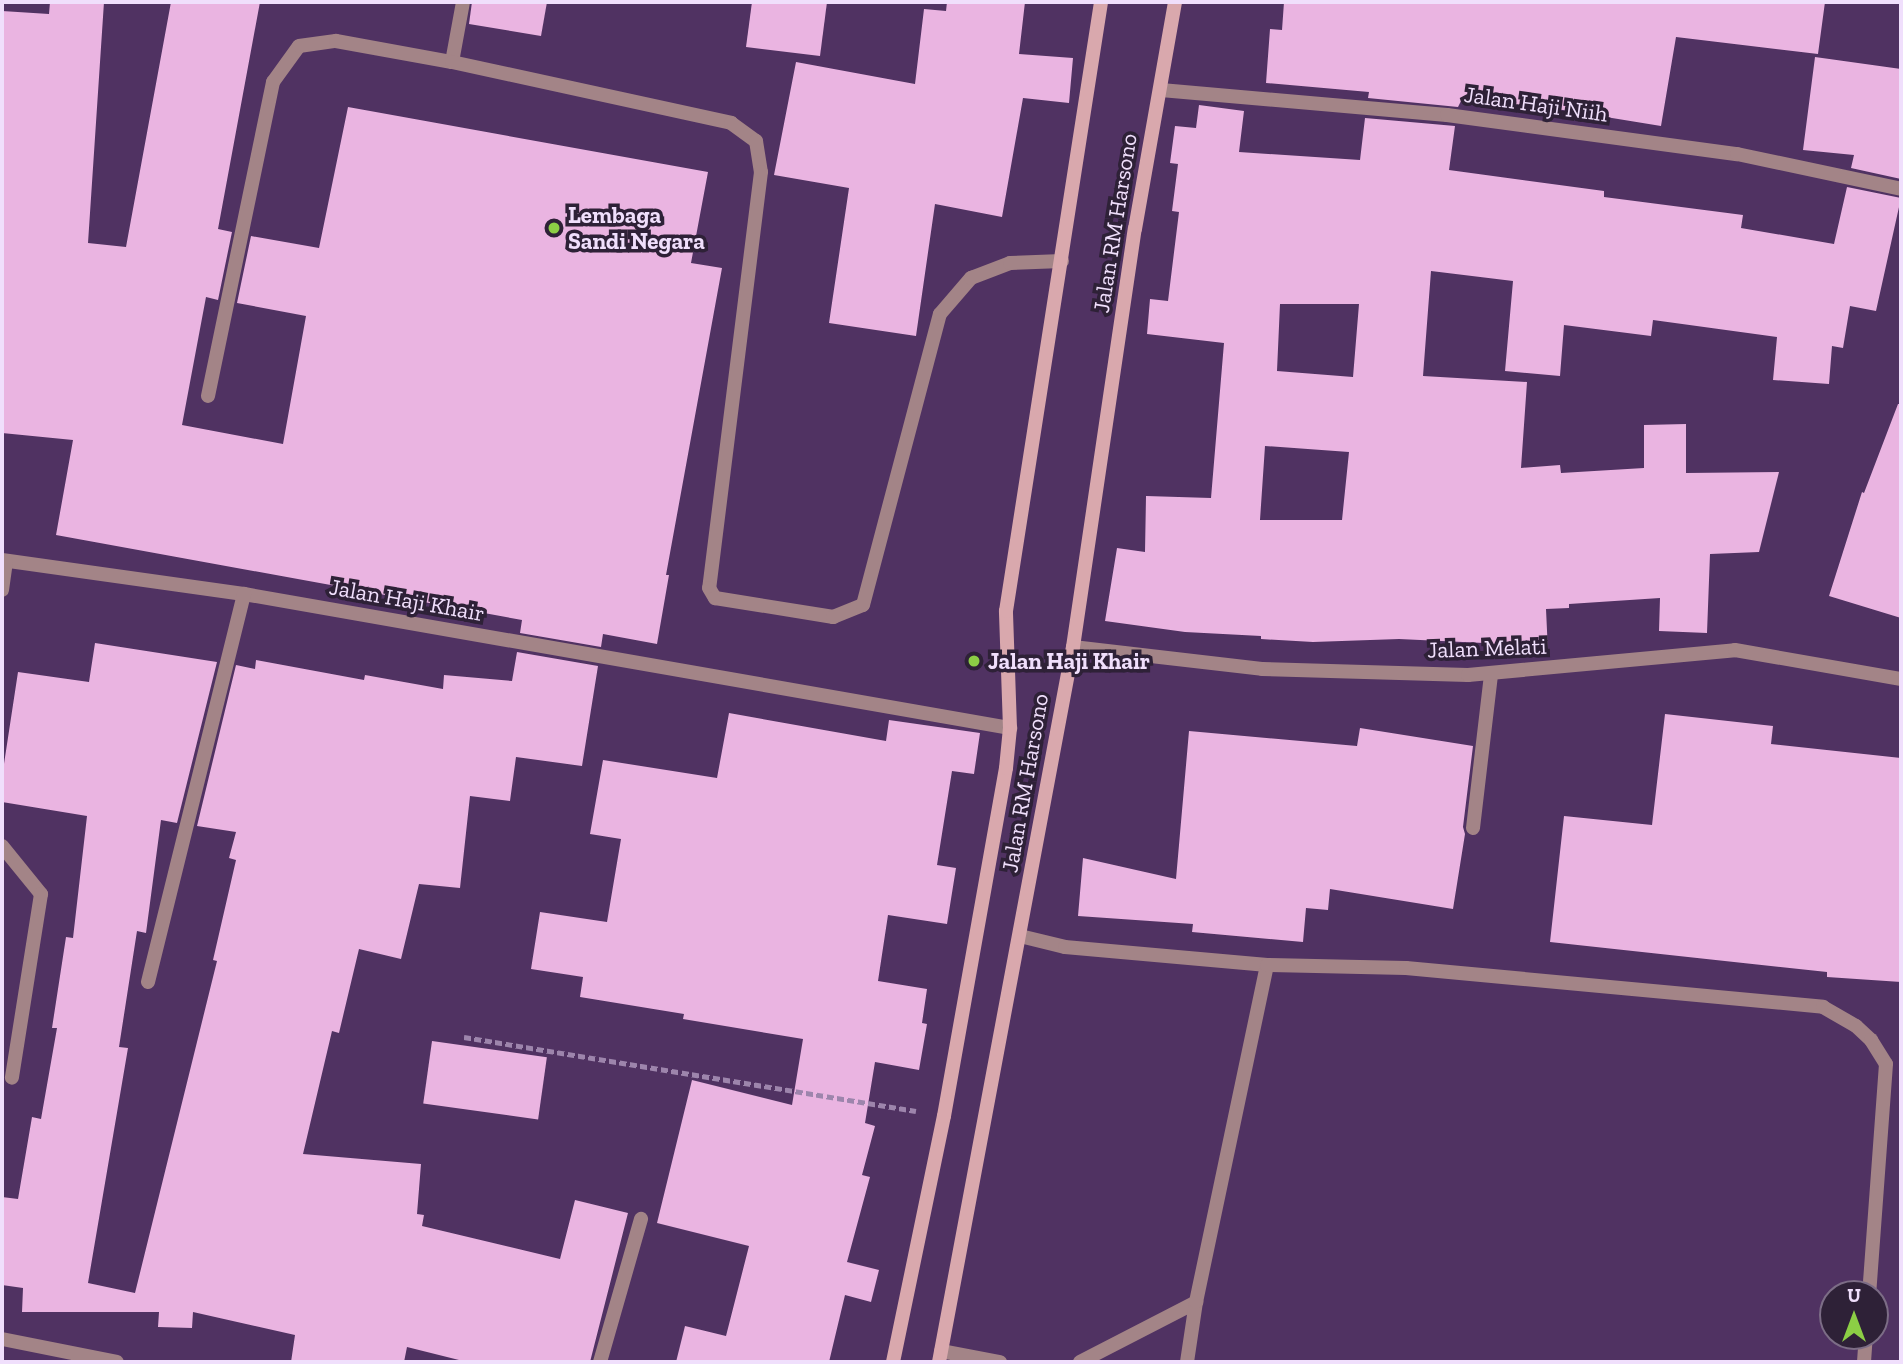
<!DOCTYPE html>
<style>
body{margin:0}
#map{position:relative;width:1903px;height:1364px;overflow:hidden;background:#503262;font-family:"Zilla Slab",serif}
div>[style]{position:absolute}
.building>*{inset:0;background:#eab4e1;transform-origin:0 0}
.path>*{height:4.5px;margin-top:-2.25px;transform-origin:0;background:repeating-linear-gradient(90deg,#9d85ac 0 7px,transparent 0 10.5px)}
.lane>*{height:14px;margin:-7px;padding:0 7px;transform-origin:7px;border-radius:7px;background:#a38487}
.street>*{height:14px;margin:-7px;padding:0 7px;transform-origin:7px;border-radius:7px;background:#a38487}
.secondary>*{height:14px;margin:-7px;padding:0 7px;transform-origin:7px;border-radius:7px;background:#d9a8ad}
.dots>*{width:19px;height:19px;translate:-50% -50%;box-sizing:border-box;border:4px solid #2e2137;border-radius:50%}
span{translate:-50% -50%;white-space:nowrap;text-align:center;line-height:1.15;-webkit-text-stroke:7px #2e2137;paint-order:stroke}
.street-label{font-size:23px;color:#f0dffc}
.poi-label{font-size:23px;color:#f0dffc;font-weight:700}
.left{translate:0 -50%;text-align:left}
.frame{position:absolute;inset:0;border:4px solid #f0dffc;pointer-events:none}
.north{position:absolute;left:1819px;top:1280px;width:70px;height:70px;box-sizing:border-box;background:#2e2137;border:2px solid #7c6d86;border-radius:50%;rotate:0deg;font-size:19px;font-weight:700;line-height:28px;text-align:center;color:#f0dffc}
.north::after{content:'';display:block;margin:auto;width:24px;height:32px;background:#8cce45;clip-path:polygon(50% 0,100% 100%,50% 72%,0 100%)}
</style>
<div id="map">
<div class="building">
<i style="clip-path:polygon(50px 2px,104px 2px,88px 243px,126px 247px,171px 2px,260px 2px,218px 229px,232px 232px,218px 300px,206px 297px,182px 425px,283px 444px,306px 316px,237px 303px,251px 236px,319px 248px,348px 107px,708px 172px,691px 263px,722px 268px,666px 575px,669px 575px,657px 644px,603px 634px,601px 647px,520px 633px,522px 620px,56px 535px,73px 440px,2px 433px,2px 11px,49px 14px)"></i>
<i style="clip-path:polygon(472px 2px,547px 2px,541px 36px,469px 24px)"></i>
<i style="clip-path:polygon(752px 2px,827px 2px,820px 56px,746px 47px)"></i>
<i style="clip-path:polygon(947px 2px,1025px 2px,1019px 54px,1073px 58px,1069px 103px,1023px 98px,1002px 217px,935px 204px,916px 336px,829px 323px,849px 188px,774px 175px,796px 62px,915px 84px,924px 9px,946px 11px)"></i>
<i style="clip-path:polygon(1284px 2px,1825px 2px,1818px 54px,1676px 37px,1661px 126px,1563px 110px,1462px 99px,1458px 107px,1368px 98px,1369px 92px,1266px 83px,1270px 29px,1282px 30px)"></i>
<i style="clip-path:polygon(1815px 57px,1901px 69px,1901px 179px,1851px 168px,1854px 155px,1803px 150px)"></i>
<i style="clip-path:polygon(evenodd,1199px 105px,1244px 111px,1239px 152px,1360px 160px,1365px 118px,1455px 126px,1449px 170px,1604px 191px,1604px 197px,1743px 215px,1741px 228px,1834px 244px,1847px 187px,1901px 198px,1876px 311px,1850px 306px,1843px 348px,1832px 346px,1829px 384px,1773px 380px,1777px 337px,1653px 320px,1651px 336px,1564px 325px,1560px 376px,1505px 371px,1513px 281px,1431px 271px,1423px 376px,1527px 382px,1521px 468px,1560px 465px,1561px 473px,1644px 468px,1644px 425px,1686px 424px,1686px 473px,1779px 472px,1759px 552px,1710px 554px,1707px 633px,1659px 631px,1660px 598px,1569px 604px,1569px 608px,1546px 609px,1548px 652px,1485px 655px,1484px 643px,1399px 639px,1313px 642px,1261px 639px,1261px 636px,1185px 632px,1105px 621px,1117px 548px,1145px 552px,1146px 496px,1211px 498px,1224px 343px,1147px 334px,1150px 299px,1168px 301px,1179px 212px,1172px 211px,1178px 164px,1170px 163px,1175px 126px,1196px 128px,1199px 105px,1280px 304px,1359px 304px,1353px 377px,1277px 371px,1280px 304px,1199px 105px,1265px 446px,1349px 452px,1342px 520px,1260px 520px,1265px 446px)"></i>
<i style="clip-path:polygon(1898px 404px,1901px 404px,1901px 618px,1829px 596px,1862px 492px,1864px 493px)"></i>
<i style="clip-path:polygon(95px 643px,217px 662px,177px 823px,161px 820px,146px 933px,137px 931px,119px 1047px,128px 1048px,88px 1283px,135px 1293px,217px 961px,213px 960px,236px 860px,229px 858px,236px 832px,197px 826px,236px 665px,255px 669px,256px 660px,364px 680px,365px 675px,443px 689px,444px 675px,512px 681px,517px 652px,598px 666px,582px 766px,516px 757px,510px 801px,470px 796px,460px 888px,419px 884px,401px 959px,359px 949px,339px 1033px,332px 1031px,303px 1154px,421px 1164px,417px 1214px,424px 1215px,422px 1226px,560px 1259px,575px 1200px,628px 1213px,590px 1362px,467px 1362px,407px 1347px,404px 1362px,291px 1362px,295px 1335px,193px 1312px,192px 1328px,158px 1327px,159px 1312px,22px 1312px,23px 1288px,2px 1285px,2px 1197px,18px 1199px,32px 1117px,41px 1119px,57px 1028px,52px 1028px,66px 937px,73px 938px,87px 816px,2px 802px,2px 777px,18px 672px,89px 682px)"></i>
<i style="clip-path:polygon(729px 713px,886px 741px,889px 720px,980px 733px,974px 774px,952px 771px,937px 865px,956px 868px,947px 924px,888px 915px,878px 981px,927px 989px,922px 1023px,927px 1024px,919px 1070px,875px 1062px,865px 1123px,875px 1126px,862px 1175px,870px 1177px,847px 1262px,879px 1270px,871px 1302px,845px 1295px,829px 1362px,676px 1362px,685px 1326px,726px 1336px,749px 1246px,657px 1223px,692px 1080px,792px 1105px,803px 1039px,683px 1019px,684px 1014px,580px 997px,583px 977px,531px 969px,540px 912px,607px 922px,621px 839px,590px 834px,603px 760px,717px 778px)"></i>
<i style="clip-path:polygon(1665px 714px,1773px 726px,1771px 744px,1901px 758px,1901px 982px,1827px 977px,1827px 972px,1550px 942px,1564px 816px,1652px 825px)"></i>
<i style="clip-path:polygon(1360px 728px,1473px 746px,1463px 827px,1465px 834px,1453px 909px,1330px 889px,1328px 910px,1306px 908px,1303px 942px,1192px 932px,1193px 924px,1078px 916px,1083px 858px,1176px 879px,1189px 731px,1357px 746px)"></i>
<i style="left:432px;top:1041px;width:116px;height:63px;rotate:8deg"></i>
</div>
<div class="path">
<i style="left:464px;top:1037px;width:458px;rotate:9.3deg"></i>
</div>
<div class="lane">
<i style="left:452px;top:62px;width:61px;rotate:-79.6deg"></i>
<i style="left:208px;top:396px;width:321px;rotate:-78.3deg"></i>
<i style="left:273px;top:82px;width:44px;rotate:-54.2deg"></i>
<i style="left:299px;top:46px;width:37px;rotate:-8deg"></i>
<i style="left:336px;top:41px;width:118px;rotate:10.3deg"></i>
<i style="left:452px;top:62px;width:286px;rotate:12.3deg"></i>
<i style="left:731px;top:123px;width:31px;rotate:36deg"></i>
<i style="left:756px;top:141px;width:31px;rotate:81deg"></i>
<i style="left:761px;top:172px;width:419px;rotate:97.1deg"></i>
<i style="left:709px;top:588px;width:12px;rotate:59deg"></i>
<i style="left:715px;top:598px;width:120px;rotate:9.1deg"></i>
<i style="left:833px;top:617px;width:32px;rotate:-22deg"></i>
<i style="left:863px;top:605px;width:301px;rotate:-75.2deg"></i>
<i style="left:940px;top:314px;width:48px;rotate:-49.3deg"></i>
<i style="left:971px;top:278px;width:42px;rotate:-21deg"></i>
<i style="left:1010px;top:263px;width:52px;rotate:-2.2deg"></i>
<i style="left:1473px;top:828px;width:155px;rotate:-83.3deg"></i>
<i style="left:1020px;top:936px;width:46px;rotate:13.7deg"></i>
<i style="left:1065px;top:947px;width:203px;rotate:5.1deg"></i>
<i style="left:941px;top:1351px;width:60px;rotate:10.6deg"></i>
<i style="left:1080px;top:1362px;width:131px;rotate:-27.3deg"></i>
<i style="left:1187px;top:1362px;width:61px;rotate:-81.5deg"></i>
<i style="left:1196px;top:1302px;width:344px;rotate:-78.1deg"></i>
<i style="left:1267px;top:965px;width:139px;rotate:1.2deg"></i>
<i style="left:1406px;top:968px;width:419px;rotate:5.3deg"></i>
<i style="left:1823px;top:1007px;width:38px;rotate:30deg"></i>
<i style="left:1856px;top:1026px;width:21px;rotate:43deg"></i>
<i style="left:1871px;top:1040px;width:28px;rotate:58deg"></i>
<i style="left:1886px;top:1064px;width:231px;rotate:94.2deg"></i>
<i style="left:1864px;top:1362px;width:26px;rotate:-86deg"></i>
</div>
<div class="street">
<i style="left:1161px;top:90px;width:287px;rotate:5deg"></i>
<i style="left:1447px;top:115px;width:293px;rotate:7.7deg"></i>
<i style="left:1737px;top:154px;width:168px;rotate:12deg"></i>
<i style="left:2px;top:560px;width:244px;rotate:8deg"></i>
<i style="left:244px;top:594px;width:778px;rotate:9.92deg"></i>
<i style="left:2px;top:590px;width:29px;rotate:-82deg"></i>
<i style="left:1073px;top:647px;width:190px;rotate:6.6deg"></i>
<i style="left:1262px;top:669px;width:206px;rotate:1.7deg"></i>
<i style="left:1468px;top:675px;width:268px;rotate:-5.3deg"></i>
<i style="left:1735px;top:650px;width:169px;rotate:9.9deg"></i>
<i style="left:2px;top:846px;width:62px;rotate:50.9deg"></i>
<i style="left:41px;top:894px;width:186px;rotate:99deg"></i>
<i style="left:148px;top:982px;width:400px;rotate:-76.1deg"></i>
<i style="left:2px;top:1339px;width:117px;rotate:11.3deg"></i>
<i style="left:600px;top:1362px;width:149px;rotate:-74deg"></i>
</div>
<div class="secondary">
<i style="left:893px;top:1362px;width:251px;rotate:-78.3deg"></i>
<i style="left:944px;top:1116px;width:353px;rotate:-79.9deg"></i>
<i style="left:1006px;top:768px;width:40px;rotate:-84.3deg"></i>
<i style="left:1010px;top:728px;width:117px;rotate:-92deg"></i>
<i style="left:1006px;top:611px;width:616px;rotate:-81.13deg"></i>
<i style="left:939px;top:1362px;width:727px;rotate:-79.39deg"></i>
<i style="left:1073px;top:647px;width:423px;rotate:-81.6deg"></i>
<i style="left:1135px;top:229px;width:230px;rotate:-80deg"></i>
</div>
<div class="dots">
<i style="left:554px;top:228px;background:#8cce45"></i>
<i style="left:974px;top:661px;background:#8cce45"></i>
</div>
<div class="street-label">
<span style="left:1536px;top:104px;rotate:8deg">Jalan Haji Niih</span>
<span style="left:1115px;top:223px;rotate:-81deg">Jalan RM Harsono</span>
<span style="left:407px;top:600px;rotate:10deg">Jalan Haji Khair</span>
<span style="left:1487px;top:648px;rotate:-2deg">Jalan Melati</span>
<span style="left:1025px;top:783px;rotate:-80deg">Jalan RM Harsono</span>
</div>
<div class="poi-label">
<span class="left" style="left:568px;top:228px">Lembaga<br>Sandi Negara</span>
<span class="left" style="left:988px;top:661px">Jalan Haji Khair</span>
</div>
<div class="frame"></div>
<div class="north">U</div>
</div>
